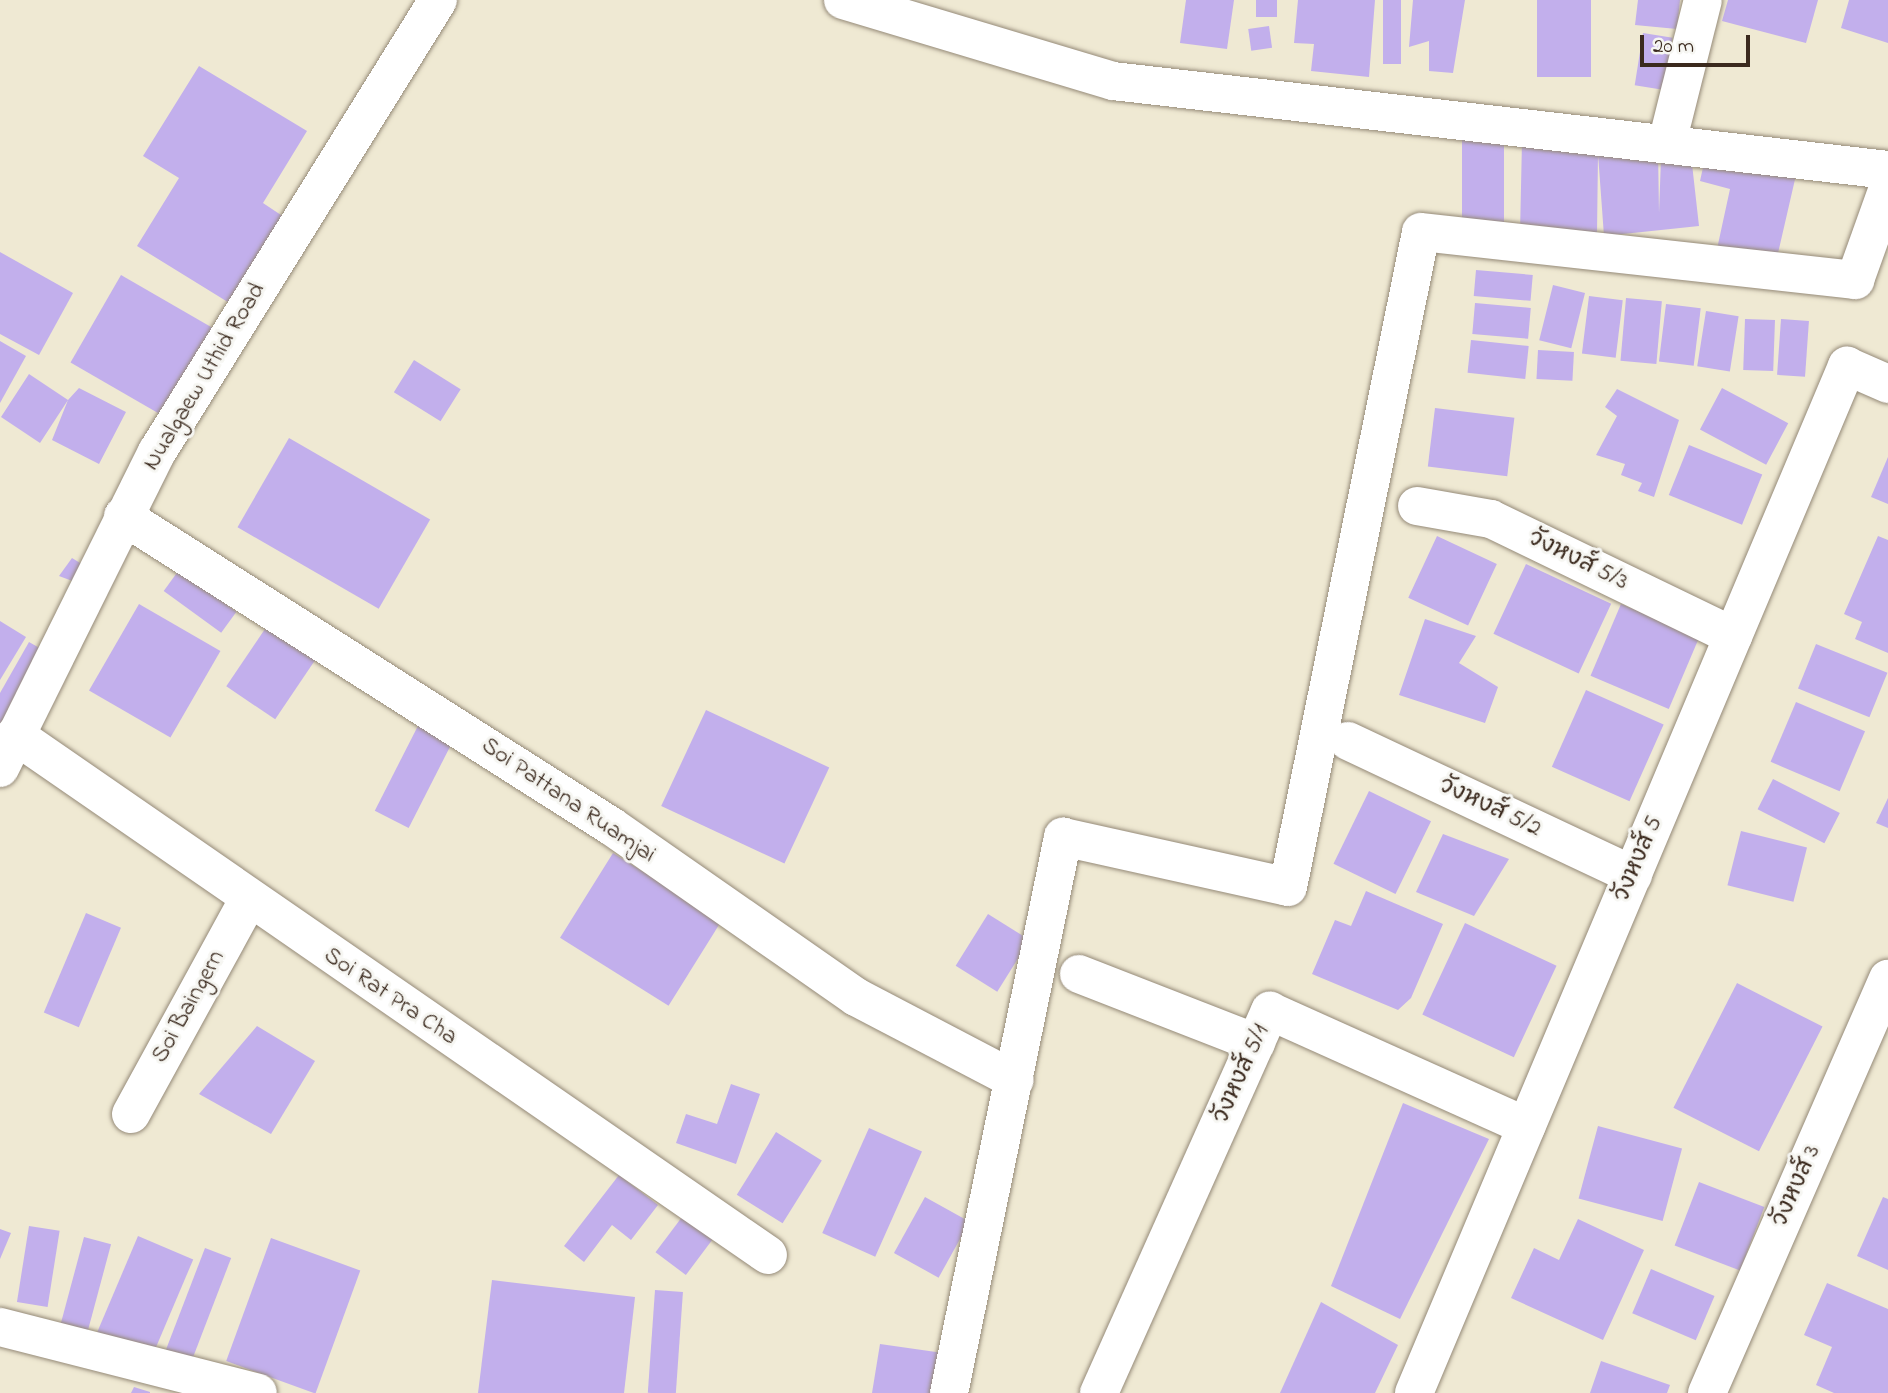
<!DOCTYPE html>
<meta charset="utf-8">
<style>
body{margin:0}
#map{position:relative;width:1888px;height:1393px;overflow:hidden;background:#efe9d3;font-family:"Indie Flower","Playpen Sans Thai",sans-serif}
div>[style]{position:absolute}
.building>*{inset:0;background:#c2afec;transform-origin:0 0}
.roads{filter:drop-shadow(0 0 2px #958a78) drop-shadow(0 0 2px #958a78)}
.street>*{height:38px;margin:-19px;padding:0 19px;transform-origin:19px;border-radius:19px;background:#fff}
.secondary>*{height:38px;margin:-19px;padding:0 19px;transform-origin:19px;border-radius:19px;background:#fff}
span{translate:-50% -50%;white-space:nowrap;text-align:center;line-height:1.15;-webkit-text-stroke:6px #f6f6f2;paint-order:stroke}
.street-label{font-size:24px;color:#3b2a1e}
.scale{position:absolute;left:1640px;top:35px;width:110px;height:32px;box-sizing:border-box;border:4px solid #3b2a1e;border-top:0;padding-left:9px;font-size:21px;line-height:24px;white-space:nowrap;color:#3b2a1e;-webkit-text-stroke:5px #f6f6f2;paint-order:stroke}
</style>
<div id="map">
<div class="building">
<i style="clip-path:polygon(1186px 0,1234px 0,1227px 49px,1180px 43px)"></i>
<i style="left:1256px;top:0;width:21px;height:17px"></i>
<i style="clip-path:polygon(1298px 0,1375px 0,1369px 77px,1311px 71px,1314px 44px,1294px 43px)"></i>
<i style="left:1383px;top:0;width:18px;height:64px"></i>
<i style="clip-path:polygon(1413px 0,1465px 0,1453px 73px,1429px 71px,1429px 41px,1409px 47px)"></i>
<i style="left:1537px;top:0;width:54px;height:77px"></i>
<i style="clip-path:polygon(1638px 0,1680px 0,1677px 29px,1635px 25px)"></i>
<i style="clip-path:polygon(1728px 0,1818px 0,1806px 43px,1722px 21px)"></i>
<i style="clip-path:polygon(1849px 0,1888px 0,1888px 43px,1841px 28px)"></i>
<i style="left:1269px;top:26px;width:22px;height:21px;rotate:82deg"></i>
<i style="left:1643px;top:33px;width:30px;height:53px;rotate:9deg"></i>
<i style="clip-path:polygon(199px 66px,307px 131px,263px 203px,284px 217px,231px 304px,137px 246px,179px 178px,143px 156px)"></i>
<i style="left:1462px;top:131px;width:42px;height:98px"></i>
<i style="clip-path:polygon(1522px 141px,1658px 149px,1659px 213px,1661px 158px,1691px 155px,1699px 226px,1604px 236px,1598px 154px,1597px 234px,1520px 233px)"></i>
<i style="clip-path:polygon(1706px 154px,1796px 175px,1776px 262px,1717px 249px,1730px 189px,1700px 181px)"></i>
<i style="clip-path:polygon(0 252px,73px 293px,39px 355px,0 334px)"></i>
<i style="left:1476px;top:270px;width:57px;height:26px;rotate:5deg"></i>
<i style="left:121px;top:275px;width:107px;height:101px;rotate:30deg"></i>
<i style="left:1553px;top:285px;width:33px;height:57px;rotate:14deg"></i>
<i style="left:1589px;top:296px;width:34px;height:58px;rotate:7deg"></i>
<i style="left:1626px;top:298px;width:36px;height:63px;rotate:5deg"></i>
<i style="left:1475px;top:303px;width:56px;height:31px;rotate:5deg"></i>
<i style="left:1666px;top:304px;width:35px;height:58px;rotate:7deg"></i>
<i style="left:1706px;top:311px;width:33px;height:56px;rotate:9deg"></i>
<i style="left:1745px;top:319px;width:30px;height:51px;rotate:2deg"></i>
<i style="left:1781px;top:319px;width:28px;height:56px;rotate:4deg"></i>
<i style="left:1471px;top:340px;width:58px;height:33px;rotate:6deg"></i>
<i style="clip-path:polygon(0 341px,26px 356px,0 403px)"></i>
<i style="left:1538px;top:350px;width:36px;height:29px;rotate:3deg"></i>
<i style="left:414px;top:360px;width:55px;height:38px;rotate:32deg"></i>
<i style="clip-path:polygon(29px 374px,68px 400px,79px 388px,126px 412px,99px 464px,52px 440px,68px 400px,40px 443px,1px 417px)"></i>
<i style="left:1722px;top:388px;width:75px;height:47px;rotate:28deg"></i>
<i style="clip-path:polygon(1617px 389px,1679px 420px,1654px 497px,1638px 491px,1642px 483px,1621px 475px,1625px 464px,1596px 455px,1617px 416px,1605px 407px)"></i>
<i style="left:1435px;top:408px;width:80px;height:59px;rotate:7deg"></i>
<i style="left:289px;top:438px;width:163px;height:103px;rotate:30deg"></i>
<i style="left:1689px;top:445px;width:79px;height:54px;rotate:22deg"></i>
<i style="clip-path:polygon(1888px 457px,1888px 504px,1871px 497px)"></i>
<i style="left:1437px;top:536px;width:66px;height:68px;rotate:25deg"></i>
<i style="clip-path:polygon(1878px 536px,1888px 540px,1888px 653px,1855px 639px,1862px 622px,1844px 614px)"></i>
<i style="clip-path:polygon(72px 558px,85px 566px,75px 582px,59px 576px)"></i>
<i style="left:1526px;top:564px;width:94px;height:77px;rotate:25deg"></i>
<i style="left:179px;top:570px;width:71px;height:26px;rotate:36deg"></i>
<i style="left:139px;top:604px;width:94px;height:100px;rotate:30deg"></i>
<i style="left:1621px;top:604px;width:85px;height:78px;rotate:23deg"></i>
<i style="clip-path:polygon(1425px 619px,1476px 636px,1459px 663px,1498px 687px,1485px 723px,1399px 695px)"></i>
<i style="left:271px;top:620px;width:59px;height:80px;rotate:34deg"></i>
<i style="clip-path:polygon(0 621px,26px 637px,0 680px)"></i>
<i style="clip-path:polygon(29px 642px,50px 654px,0 740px,0 693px)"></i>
<i style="left:1816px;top:644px;width:77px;height:48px;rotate:22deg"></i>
<i style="left:1586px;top:690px;width:85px;height:84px;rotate:24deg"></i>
<i style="left:1796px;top:702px;width:75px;height:65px;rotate:23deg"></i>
<i style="left:706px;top:710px;width:136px;height:106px;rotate:25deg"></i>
<i style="left:422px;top:718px;width:38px;height:104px;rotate:27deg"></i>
<i style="left:1773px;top:779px;width:75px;height:34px;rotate:27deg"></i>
<i style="left:1369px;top:791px;width:69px;height:81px;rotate:26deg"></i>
<i style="clip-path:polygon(1888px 798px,1888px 828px,1876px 823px)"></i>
<i style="left:1741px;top:831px;width:68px;height:56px;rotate:14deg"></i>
<i style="clip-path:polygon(1443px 834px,1509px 859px,1474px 916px,1416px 892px)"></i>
<i style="left:613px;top:853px;width:128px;height:100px;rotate:32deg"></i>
<i style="clip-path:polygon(1366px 891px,1443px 924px,1411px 998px,1398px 1010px,1312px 974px,1335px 920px,1351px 926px)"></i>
<i style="left:86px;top:913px;width:38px;height:108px;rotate:23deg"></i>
<i style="left:988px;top:914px;width:49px;height:61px;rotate:32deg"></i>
<i style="left:1465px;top:923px;width:101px;height:101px;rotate:25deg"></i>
<i style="left:1737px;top:983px;width:96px;height:140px;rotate:27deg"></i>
<i style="clip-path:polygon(257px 1026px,315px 1061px,271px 1134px,199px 1094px)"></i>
<i style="clip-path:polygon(731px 1084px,760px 1094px,736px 1164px,676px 1143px,686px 1114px,717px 1124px)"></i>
<i style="clip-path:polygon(1403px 1103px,1489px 1139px,1400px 1319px,1331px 1286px)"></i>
<i style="left:1598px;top:1126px;width:87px;height:75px;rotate:15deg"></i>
<i style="left:869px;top:1128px;width:58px;height:115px;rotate:24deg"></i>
<i style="left:776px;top:1132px;width:54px;height:74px;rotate:32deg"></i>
<i style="clip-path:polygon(619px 1175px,658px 1205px,631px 1240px,612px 1225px,584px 1262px,564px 1246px)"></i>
<i style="left:1699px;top:1182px;width:70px;height:68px;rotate:21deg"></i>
<i style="left:925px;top:1197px;width:51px;height:64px;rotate:29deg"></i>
<i style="clip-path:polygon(1883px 1197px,1888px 1199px,1888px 1270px,1857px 1256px)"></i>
<i style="left:682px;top:1217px;width:38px;height:44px;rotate:37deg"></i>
<i style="clip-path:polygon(1578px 1219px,1644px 1250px,1603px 1340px,1511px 1298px,1534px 1248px,1559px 1260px)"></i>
<i style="left:29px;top:1226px;width:31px;height:77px;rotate:9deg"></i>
<i style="clip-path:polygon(0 1229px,11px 1233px,0 1259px)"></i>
<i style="left:138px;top:1236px;width:60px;height:114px;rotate:23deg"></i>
<i style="left:84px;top:1237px;width:28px;height:100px;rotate:15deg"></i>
<i style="left:271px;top:1238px;width:95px;height:131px;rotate:20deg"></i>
<i style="left:205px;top:1248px;width:28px;height:116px;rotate:21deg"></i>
<i style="left:1651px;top:1269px;width:69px;height:48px;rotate:23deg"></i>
<i style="clip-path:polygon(492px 1280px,635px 1297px,624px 1393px,478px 1393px)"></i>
<i style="clip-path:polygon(1827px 1283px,1888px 1309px,1888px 1393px,1834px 1393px,1816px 1385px,1832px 1347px,1804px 1335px)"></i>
<i style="left:655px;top:1290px;width:28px;height:103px;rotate:4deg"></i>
<i style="clip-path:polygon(1321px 1302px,1398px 1345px,1375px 1393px,1280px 1393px)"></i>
<i style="clip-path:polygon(880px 1344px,950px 1354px,944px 1393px,872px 1393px)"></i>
<i style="clip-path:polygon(1601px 1361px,1670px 1385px,1667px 1393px,1590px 1393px)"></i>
<i style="clip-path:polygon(134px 1387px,150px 1392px,150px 1393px,131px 1393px)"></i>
</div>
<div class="roads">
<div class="street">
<i style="left:843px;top:0;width:282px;rotate:16.7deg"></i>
<i style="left:1113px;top:81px;width:780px;rotate:6.55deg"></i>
<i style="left:1667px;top:143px;width:147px;rotate:-75.9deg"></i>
<i style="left:1417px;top:506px;width:75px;rotate:10deg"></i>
<i style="left:1491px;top:519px;width:269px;rotate:25.8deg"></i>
<i style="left:123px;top:516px;width:578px;rotate:32.43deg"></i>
<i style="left:611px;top:826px;width:299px;rotate:34.9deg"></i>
<i style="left:856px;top:997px;width:179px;rotate:27.6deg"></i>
<i style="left:15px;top:735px;width:915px;rotate:34.63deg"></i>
<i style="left:1348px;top:741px;width:315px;rotate:25.2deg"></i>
<i style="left:1079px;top:974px;width:190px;rotate:21.3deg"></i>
<i style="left:131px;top:1114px;width:244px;rotate:-61.3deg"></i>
<i style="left:0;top:1327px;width:266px;rotate:14.3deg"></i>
<i style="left:949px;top:1393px;width:568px;rotate:-78.41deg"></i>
<i style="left:1063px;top:837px;width:230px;rotate:12.5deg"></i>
<i style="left:1288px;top:887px;width:668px;rotate:-78.52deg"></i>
<i style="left:1421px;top:232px;width:437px;rotate:6.3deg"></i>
<i style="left:1855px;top:280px;width:98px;rotate:-70.3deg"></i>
<i style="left:1099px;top:1393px;width:419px;rotate:-65.9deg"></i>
<i style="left:1270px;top:1011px;width:281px;rotate:24.2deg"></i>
<i style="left:1414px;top:1393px;width:1115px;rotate:-67.14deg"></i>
<i style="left:1847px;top:366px;width:45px;rotate:23.7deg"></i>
<i style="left:1707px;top:1393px;width:452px;rotate:-66.4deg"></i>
</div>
<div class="secondary">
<i style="left:0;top:768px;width:353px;rotate:-63.6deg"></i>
<i style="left:157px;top:452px;width:532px;rotate:-58.13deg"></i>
</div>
</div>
<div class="street-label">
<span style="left:205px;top:377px;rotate:-59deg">Nualgaew Uthid Road</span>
<span style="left:1578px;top:561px;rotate:26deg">วังหงส์ 5/3</span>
<span style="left:568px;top:801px;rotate:34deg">Soi Pattana Ruamjai</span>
<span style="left:1490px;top:808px;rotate:25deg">วังหงส์ 5/2</span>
<span style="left:1639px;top:859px;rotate:-67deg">วังหงส์ 5</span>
<span style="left:390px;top:997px;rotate:34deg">Soi Rat Pra Cha</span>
<span style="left:189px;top:1007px;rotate:-61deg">Soi Baingern</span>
<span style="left:1242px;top:1074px;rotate:-66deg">วังหงส์ 5/1</span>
<span style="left:1797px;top:1186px;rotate:-66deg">วังหงส์ 3</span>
</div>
<div class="scale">20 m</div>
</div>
